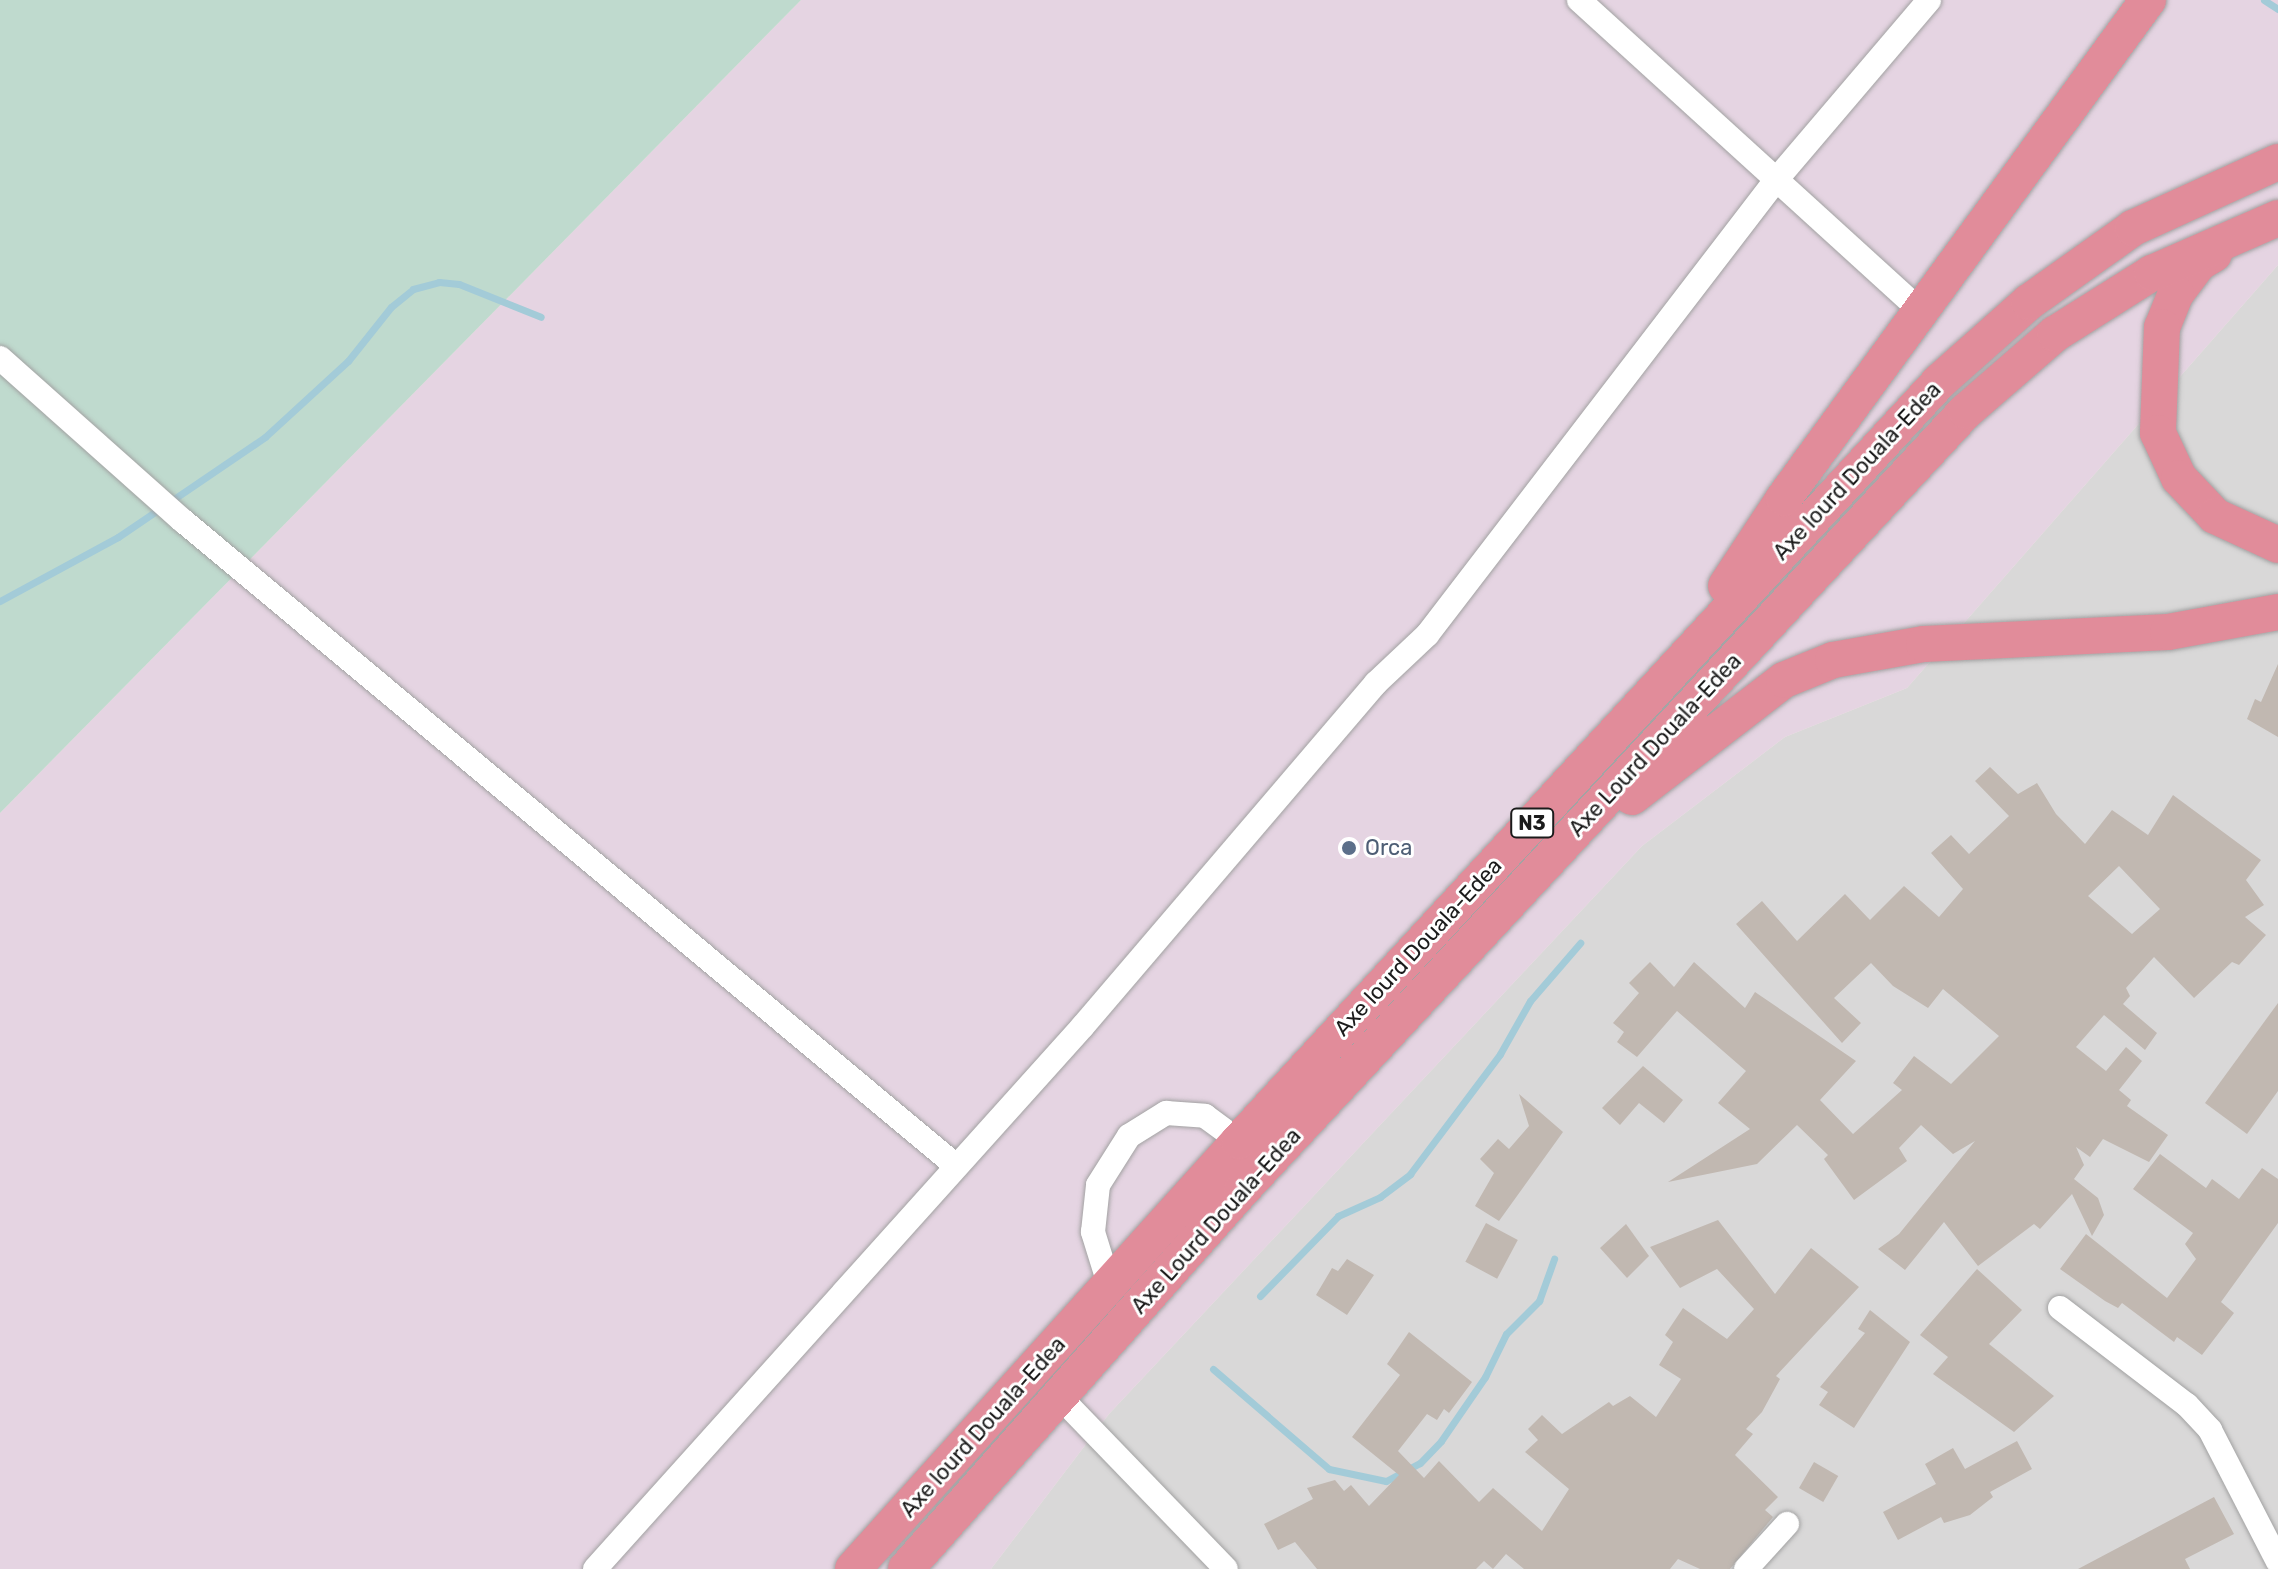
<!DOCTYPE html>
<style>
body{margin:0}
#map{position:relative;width:2278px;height:1569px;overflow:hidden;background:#ece9e1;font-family:Rubik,sans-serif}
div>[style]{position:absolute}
.residential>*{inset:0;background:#d9d8d8}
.industrial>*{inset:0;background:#e5d4e2}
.wetland>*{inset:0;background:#bfdace}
.stream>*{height:7px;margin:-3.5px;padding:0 3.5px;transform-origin:3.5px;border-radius:3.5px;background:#a3cbd8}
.building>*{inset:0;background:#c1b8b1;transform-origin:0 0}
.roads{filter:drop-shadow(0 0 2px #a2a2a2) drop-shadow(0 0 2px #a2a2a2)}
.minor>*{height:24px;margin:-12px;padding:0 12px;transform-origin:12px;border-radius:12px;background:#fff}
.highway>*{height:36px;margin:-18px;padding:0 18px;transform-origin:18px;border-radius:18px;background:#e18c9a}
.dots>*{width:22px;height:22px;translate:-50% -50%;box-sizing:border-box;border:4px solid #fff;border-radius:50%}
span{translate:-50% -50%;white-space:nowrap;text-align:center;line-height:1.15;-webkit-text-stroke:6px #fff;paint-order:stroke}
.shield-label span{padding:2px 6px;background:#fff;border:2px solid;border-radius:6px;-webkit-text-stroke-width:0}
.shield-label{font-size:20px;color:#1b1b1b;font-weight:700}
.street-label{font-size:22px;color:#1b1b1b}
.service-label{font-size:22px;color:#4e5e75}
.left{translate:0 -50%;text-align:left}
</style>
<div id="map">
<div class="residential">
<i style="clip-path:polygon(2278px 265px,2278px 1569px,991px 1569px,1109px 1414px,1642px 846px,1785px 737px,1907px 688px)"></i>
</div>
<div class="industrial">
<i style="clip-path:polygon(801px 0,2278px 0,2278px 265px,1907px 688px,1785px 737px,1642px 846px,1109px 1414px,991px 1569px,0 1569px,0 813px)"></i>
</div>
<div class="wetland">
<i style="clip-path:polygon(0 0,801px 0,0 813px)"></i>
</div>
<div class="stream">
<i style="left:2264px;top:0;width:17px;rotate:33deg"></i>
<i style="left:0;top:601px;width:134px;rotate:-28.5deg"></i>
<i style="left:118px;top:537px;width:178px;rotate:-34.2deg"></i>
<i style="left:265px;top:437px;width:113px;rotate:-42.5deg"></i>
<i style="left:348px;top:361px;width:69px;rotate:-51.5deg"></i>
<i style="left:391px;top:307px;width:28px;rotate:-39deg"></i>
<i style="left:413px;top:289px;width:27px;rotate:-15deg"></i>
<i style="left:439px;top:282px;width:20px;rotate:6deg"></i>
<i style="left:459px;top:284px;width:88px;rotate:21.9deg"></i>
<i style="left:1260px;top:1296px;width:112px;rotate:-45.7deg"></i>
<i style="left:1338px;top:1216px;width:46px;rotate:-24.3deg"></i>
<i style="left:1380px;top:1197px;width:38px;rotate:-37deg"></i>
<i style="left:1410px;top:1174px;width:150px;rotate:-53.1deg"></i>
<i style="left:1500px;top:1054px;width:61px;rotate:-60.5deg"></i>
<i style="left:1530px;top:1001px;width:77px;rotate:-49.2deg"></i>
<i style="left:1213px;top:1369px;width:153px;rotate:40.8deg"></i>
<i style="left:1329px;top:1469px;width:58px;rotate:11.9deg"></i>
<i style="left:1386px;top:1481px;width:38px;rotate:-28deg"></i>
<i style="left:1420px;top:1463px;width:30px;rotate:-46deg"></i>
<i style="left:1441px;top:1441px;width:78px;rotate:-55.5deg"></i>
<i style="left:1485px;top:1377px;width:48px;rotate:-64deg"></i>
<i style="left:1506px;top:1334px;width:47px;rotate:-45deg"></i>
<i style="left:1539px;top:1301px;width:45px;rotate:-70.3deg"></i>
</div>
<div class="building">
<i style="clip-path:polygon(2278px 664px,2278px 737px,2247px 719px,2255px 699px,2261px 702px)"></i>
<i style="clip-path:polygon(evenodd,1990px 767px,2018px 794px,2037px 783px,2056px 814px,2085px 844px,2112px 810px,2148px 835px,2173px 795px,2261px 860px,2246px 880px,2264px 905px,2245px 917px,2266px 935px,2239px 965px,2232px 962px,2194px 998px,2154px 957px,2126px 988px,2130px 996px,2123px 1004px,2157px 1033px,2145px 1050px,2104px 1015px,2076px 1047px,2106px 1071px,2126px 1047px,2142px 1061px,2119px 1090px,2131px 1100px,2127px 1106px,2168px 1135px,2149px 1162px,2103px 1139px,2090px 1157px,2076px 1147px,2084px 1165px,2074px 1179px,2098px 1198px,2104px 1215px,2092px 1236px,2072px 1194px,2040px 1229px,2034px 1224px,1978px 1266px,1944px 1222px,1905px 1270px,1878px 1249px,1899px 1234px,1975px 1141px,1953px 1154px,1921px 1125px,1899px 1148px,1907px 1161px,1854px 1200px,1824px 1159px,1828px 1155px,1797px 1125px,1757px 1164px,1668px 1182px,1750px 1129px,1718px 1103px,1746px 1071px,1677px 1011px,1637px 1057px,1617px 1042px,1624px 1032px,1613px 1023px,1639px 993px,1629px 983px,1650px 962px,1674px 987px,1694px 962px,1745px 1008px,1755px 992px,1856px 1061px,1820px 1100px,1853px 1134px,1902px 1090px,1893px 1083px,1914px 1056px,1951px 1084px,1999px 1036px,1943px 989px,1928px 1008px,1893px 986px,1871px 963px,1834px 998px,1861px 1023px,1842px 1043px,1736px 924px,1762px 901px,1797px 941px,1845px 894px,1870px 920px,1904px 886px,1939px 917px,1963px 889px,1931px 853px,1951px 835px,1969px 854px,2009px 816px,1975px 781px,1990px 767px,2119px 866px,2160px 909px,2132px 934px,2088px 896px,2119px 866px)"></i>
<i style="clip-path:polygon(2278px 1003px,2278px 1091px,2247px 1134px,2205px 1103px)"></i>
<i style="clip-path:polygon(1643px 1066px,1683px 1100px,1664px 1123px,1639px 1103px,1620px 1125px,1602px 1108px)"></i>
<i style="clip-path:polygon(1519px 1094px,1563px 1132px,1499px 1221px,1475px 1206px,1494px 1173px,1480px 1159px,1498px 1139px,1509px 1149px,1529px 1126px)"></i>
<i style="clip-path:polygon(2160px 1154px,2206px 1188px,2212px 1179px,2239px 1199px,2262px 1168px,2278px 1179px,2278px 1223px,2221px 1302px,2234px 1313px,2202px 1355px,2177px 1337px,2174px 1342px,2122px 1303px,2118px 1308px,2105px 1301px,2060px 1269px,2086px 1234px,2167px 1298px,2196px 1259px,2185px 1244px,2193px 1233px,2133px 1189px)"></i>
<i style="clip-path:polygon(1718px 1220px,1775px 1294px,1811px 1248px,1859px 1287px,1776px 1376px,1780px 1379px,1762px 1412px,1746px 1429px,1753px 1434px,1735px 1455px,1778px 1497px,1765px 1510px,1773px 1517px,1730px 1569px,1700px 1569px,1678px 1559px,1670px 1569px,1524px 1569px,1506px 1554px,1493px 1569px,1484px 1561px,1476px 1569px,1317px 1569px,1295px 1542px,1278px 1550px,1264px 1524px,1313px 1499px,1307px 1488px,1335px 1480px,1344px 1491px,1351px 1485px,1369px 1506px,1399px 1475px,1352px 1437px,1400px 1375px,1387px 1364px,1409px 1332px,1472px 1382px,1449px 1413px,1444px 1409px,1437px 1420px,1427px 1414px,1398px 1451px,1424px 1478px,1439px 1461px,1479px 1502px,1493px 1488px,1542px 1531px,1569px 1489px,1525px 1452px,1538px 1440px,1528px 1429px,1542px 1415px,1562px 1434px,1609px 1402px,1613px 1406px,1630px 1396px,1656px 1417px,1681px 1379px,1659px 1365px,1673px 1342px,1665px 1335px,1683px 1308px,1727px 1339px,1754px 1309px,1717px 1269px,1680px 1288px,1650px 1247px)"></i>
<i style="left:1486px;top:1223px;width:36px;height:44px;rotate:28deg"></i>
<i style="clip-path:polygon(1626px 1224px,1649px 1256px,1627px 1278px,1600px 1248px)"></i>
<i style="clip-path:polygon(1347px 1259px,1374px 1275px,1347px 1315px,1316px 1295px,1332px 1268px,1338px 1271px)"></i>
<i style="clip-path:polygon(1977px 1269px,2022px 1310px,1989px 1344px,2054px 1396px,2014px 1432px,1933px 1374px,1948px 1357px,1920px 1335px)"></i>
<i style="clip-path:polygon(1870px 1310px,1910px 1342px,1854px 1428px,1819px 1405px,1828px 1392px,1820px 1387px,1865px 1333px,1858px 1329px)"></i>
<i style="clip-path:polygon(2017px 1441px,2032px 1469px,1990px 1492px,1993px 1497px,1970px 1515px,1944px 1523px,1941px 1517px,1898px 1540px,1883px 1512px,1936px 1484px,1925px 1464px,1953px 1448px,1965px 1469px)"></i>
<i style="left:1814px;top:1462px;width:28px;height:30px;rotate:30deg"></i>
<i style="clip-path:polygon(2214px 1497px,2234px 1534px,2185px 1559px,2190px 1569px,2078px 1569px)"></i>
</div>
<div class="roads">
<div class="minor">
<i style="left:1579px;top:0;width:461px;rotate:42.3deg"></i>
<i style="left:0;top:358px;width:244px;rotate:41.7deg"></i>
<i style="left:182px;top:520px;width:1007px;rotate:39.84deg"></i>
<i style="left:1110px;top:1287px;width:58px;rotate:-107.2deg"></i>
<i style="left:1093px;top:1232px;width:47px;rotate:-83.9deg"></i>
<i style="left:1098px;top:1185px;width:58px;rotate:-57.7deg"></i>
<i style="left:1129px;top:1136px;width:44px;rotate:-31.9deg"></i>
<i style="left:1166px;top:1113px;width:39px;rotate:4deg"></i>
<i style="left:1205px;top:1116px;width:42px;rotate:36.3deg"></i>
<i style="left:2060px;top:1308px;width:160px;rotate:37.4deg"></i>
<i style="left:2187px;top:1405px;width:34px;rotate:47deg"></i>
<i style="left:2210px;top:1430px;width:148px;rotate:62.7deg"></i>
<i style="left:1059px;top:1396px;width:240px;rotate:46deg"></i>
<i style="left:595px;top:1569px;width:730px;rotate:-48.05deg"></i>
<i style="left:1083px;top:1026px;width:451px;rotate:-49.5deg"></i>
<i style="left:1376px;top:683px;width:70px;rotate:-43.3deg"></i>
<i style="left:1427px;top:635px;width:573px;rotate:-52.51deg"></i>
<i style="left:1776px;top:180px;width:236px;rotate:-49.6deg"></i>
<i style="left:1746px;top:1569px;width:61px;rotate:-47.7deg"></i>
</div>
<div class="highway">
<i style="left:2214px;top:254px;width:17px;rotate:149deg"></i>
<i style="left:2199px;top:263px;width:38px;rotate:127deg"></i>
<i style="left:2176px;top:293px;width:37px;rotate:112deg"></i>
<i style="left:2162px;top:327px;width:106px;rotate:92.2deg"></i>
<i style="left:2158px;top:433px;width:50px;rotate:65deg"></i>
<i style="left:2179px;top:478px;width:52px;rotate:46.5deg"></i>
<i style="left:2215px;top:516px;width:69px;rotate:24.7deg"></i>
<i style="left:1726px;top:586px;width:105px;rotate:-56.6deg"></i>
<i style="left:1784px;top:498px;width:617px;rotate:-53.84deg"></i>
<i style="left:1632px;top:797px;width:192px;rotate:-37.6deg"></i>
<i style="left:1784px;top:680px;width:53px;rotate:-22.2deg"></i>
<i style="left:1833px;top:660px;width:92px;rotate:-10deg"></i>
<i style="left:1924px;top:644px;width:244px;rotate:-2.8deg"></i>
<i style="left:2168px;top:632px;width:112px;rotate:-10.3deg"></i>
<i style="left:853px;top:1569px;width:576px;rotate:-47.95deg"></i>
<i style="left:1239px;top:1141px;width:1034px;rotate:-47.31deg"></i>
<i style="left:1940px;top:381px;width:119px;rotate:-41.6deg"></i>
<i style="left:2029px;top:302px;width:128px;rotate:-35.4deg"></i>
<i style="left:2133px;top:228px;width:159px;rotate:-24.5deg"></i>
<i style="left:906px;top:1569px;width:506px;rotate:-48.44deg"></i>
<i style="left:1242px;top:1190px;width:1063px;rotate:-47.1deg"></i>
<i style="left:1966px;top:411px;width:118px;rotate:-40.9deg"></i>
<i style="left:2055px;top:334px;width:115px;rotate:-32.2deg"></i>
<i style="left:2152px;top:273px;width:137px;rotate:-23.6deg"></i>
</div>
</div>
<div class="dots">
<i style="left:1349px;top:848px;background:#5c6f8a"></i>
</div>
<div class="shield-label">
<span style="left:1532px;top:823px">N3</span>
</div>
<div class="street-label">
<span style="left:1857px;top:471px;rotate:-47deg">Axe lourd Douala-Edea</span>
<span style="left:1655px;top:745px;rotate:-47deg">Axe Lourd Douala-Edea</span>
<span style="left:1418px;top:947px;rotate:-47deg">Axe lourd Douala-Edea</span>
<span style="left:1216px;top:1221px;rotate:-48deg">Axe Lourd Douala-Edea</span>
<span style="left:983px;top:1427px;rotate:-48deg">Axe lourd Douala-Edea</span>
</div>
<div class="service-label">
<span class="left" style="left:1365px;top:848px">Orca</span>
</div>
</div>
